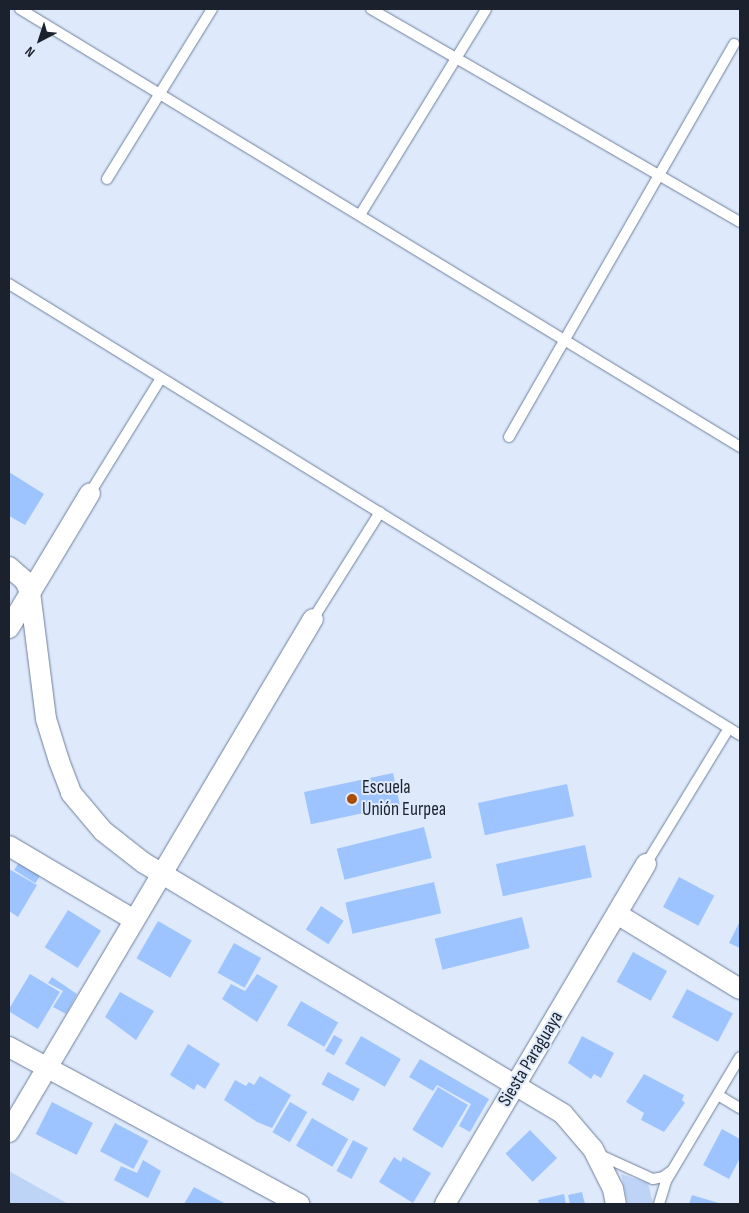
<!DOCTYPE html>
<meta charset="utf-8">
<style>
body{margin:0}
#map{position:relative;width:749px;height:1213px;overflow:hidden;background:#deeafc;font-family:"Sofia Sans Condensed",sans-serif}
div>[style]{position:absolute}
.green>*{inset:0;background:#bdd4f7}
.building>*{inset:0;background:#9ec4ff;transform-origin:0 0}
.roads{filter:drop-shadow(0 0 1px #6e7f9a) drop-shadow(0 0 1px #6e7f9a)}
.service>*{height:10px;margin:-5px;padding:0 5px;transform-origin:5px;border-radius:5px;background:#fff}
.minor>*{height:20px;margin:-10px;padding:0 10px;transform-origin:10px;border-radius:10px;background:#fff}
.dots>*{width:14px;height:14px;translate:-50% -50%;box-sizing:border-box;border:2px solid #deeafc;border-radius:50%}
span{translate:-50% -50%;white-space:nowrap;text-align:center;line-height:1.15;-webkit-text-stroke:4px #deeafc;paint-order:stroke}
.poi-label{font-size:19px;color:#1b222d}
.left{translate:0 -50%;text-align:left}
.street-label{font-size:19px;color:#1b222d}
.frame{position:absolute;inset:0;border:10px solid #1b222d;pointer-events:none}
.north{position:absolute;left:15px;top:15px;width:50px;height:50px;-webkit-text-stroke:4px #deeafc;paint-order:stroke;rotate:220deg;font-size:14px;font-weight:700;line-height:20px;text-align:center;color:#1b222d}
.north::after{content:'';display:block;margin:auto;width:18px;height:22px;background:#1b222d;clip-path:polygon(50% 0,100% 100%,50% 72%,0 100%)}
</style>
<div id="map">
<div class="green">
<i style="clip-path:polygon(9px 1171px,68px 1204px,9px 1204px)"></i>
<i style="clip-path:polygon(621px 1174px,648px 1183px,653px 1204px,628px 1204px)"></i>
</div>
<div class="building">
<i style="clip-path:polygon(9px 472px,44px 494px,25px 525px,9px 516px)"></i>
<i style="left:393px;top:773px;width:33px;height:91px;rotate:78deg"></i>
<i style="left:567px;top:784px;width:33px;height:91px;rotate:78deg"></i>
<i style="left:424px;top:827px;width:32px;height:90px;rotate:76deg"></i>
<i style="left:585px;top:845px;width:33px;height:91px;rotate:78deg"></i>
<i style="left:21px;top:859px;width:25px;height:13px;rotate:32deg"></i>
<i style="clip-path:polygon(9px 869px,37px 885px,18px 917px,9px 911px)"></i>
<i style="left:679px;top:877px;width:40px;height:34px;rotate:28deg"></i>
<i style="left:434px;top:882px;width:32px;height:91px;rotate:77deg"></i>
<i style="left:321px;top:906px;width:27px;height:28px;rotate:33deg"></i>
<i style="left:68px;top:910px;width:39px;height:44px;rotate:32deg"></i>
<i style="left:522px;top:917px;width:32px;height:90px;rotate:76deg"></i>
<i style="left:158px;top:921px;width:39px;height:43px;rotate:30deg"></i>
<i style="clip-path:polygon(740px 921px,740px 948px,729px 943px)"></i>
<i style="left:234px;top:943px;width:31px;height:34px;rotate:29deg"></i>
<i style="left:633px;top:952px;width:39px;height:34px;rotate:29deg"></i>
<i style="left:30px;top:974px;width:35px;height:43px;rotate:31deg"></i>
<i style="clip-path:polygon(257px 974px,278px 986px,257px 1022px,222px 999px,231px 984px,245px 991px)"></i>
<i style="clip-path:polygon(52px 977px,77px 994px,66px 1014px,53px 1007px,63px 991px,48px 983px)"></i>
<i style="left:687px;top:989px;width:52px;height:32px;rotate:28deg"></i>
<i style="clip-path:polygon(120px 992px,154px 1011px,136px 1040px,105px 1017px)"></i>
<i style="left:301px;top:1001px;width:43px;height:28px;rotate:30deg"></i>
<i style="left:334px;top:1035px;width:10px;height:18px;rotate:29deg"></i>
<i style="left:361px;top:1036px;width:46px;height:32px;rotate:30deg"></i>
<i style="clip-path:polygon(582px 1036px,614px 1053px,601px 1078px,594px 1074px,591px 1079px,568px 1063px)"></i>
<i style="clip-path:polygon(188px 1044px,220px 1064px,205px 1089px,197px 1084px,194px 1090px,170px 1075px)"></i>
<i style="clip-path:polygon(420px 1059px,489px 1099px,470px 1132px,459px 1126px,471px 1104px,437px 1085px,433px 1091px,409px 1077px)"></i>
<i style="left:328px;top:1072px;width:36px;height:14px;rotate:28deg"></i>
<i style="clip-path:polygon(644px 1074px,684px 1095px,682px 1100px,685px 1103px,664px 1132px,641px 1120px,644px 1113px,626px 1102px)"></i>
<i style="clip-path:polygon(260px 1076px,291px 1095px,272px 1128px,257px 1122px,224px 1100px,235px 1080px,246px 1086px,249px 1082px,254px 1085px)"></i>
<i style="left:438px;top:1087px;width:35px;height:50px;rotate:31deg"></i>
<i style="left:52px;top:1102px;width:46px;height:36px;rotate:27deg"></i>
<i style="left:290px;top:1102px;width:20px;height:35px;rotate:30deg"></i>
<i style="left:312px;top:1118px;width:42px;height:32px;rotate:30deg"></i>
<i style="left:115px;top:1123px;width:38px;height:32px;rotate:28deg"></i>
<i style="clip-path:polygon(722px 1129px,740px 1139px,740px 1158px,729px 1179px,703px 1165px)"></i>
<i style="left:530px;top:1130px;width:39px;height:34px;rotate:46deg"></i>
<i style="left:353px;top:1140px;width:17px;height:35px;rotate:28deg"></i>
<i style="clip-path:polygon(394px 1157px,401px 1162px,403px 1157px,431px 1173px,413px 1203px,379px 1182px)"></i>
<i style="clip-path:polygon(143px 1160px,161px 1171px,148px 1198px,114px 1180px,121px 1166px,137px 1173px)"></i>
<i style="clip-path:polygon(194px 1187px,226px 1204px,184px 1204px)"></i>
<i style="clip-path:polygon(582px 1192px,585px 1204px,570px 1204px,568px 1195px)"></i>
<i style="clip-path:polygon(564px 1194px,566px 1204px,539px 1204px,538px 1200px)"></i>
<i style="clip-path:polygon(692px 1195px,722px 1204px,689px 1204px)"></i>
</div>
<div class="roads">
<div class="service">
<i style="left:20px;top:9px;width:843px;rotate:31.31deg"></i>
<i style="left:371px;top:9px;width:426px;rotate:30deg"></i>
<i style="left:107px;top:179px;width:200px;rotate:-58.3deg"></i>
<i style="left:360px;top:215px;width:241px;rotate:-58.5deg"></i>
<i style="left:9px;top:284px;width:859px;rotate:31.67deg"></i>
<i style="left:509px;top:437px;width:453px;rotate:-60.2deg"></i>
<i style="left:90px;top:493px;width:135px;rotate:-58.3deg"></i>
<i style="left:313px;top:619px;width:126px;rotate:-57.9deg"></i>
<i style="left:646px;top:864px;width:159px;rotate:-58.6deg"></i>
<i style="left:718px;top:1095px;width:26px;rotate:31deg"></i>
<i style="left:600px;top:1155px;width:58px;rotate:24.4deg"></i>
<i style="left:653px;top:1179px;width:10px;rotate:-11deg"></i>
<i style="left:663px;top:1177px;width:9px;rotate:-36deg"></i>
<i style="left:659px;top:1204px;width:24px;rotate:-73deg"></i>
<i style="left:666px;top:1181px;width:144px;rotate:-59.2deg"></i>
</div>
<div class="minor">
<i style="left:9px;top:567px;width:21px;rotate:41deg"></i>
<i style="left:25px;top:581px;width:12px;rotate:66deg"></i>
<i style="left:30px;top:592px;width:128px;rotate:82.8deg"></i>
<i style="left:46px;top:719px;width:44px;rotate:72.8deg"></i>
<i style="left:59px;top:761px;width:34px;rotate:69deg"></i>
<i style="left:71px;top:793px;width:50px;rotate:49.9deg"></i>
<i style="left:103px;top:831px;width:52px;rotate:38deg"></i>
<i style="left:144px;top:863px;width:488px;rotate:30.9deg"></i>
<i style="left:563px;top:1114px;width:46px;rotate:49.4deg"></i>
<i style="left:593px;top:1149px;width:45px;rotate:63.4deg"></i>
<i style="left:613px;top:1189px;width:15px;rotate:79deg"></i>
<i style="left:9px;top:628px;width:157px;rotate:-59deg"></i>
<i style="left:9px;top:846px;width:145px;rotate:30.6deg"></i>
<i style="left:617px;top:914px;width:144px;rotate:31.4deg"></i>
<i style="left:9px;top:1047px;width:330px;rotate:28.4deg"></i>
<i style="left:9px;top:1132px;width:596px;rotate:-59.35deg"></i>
<i style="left:445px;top:1204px;width:395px;rotate:-59.4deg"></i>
</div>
</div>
<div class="dots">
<i style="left:352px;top:799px;background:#ab4c00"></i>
</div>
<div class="poi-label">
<span class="left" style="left:362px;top:799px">Escuela<br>Unión Eurpea</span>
</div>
<div class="street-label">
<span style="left:531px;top:1059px;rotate:-59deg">Siesta Paraguaya</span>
</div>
<div class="frame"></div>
<div class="north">N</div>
</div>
